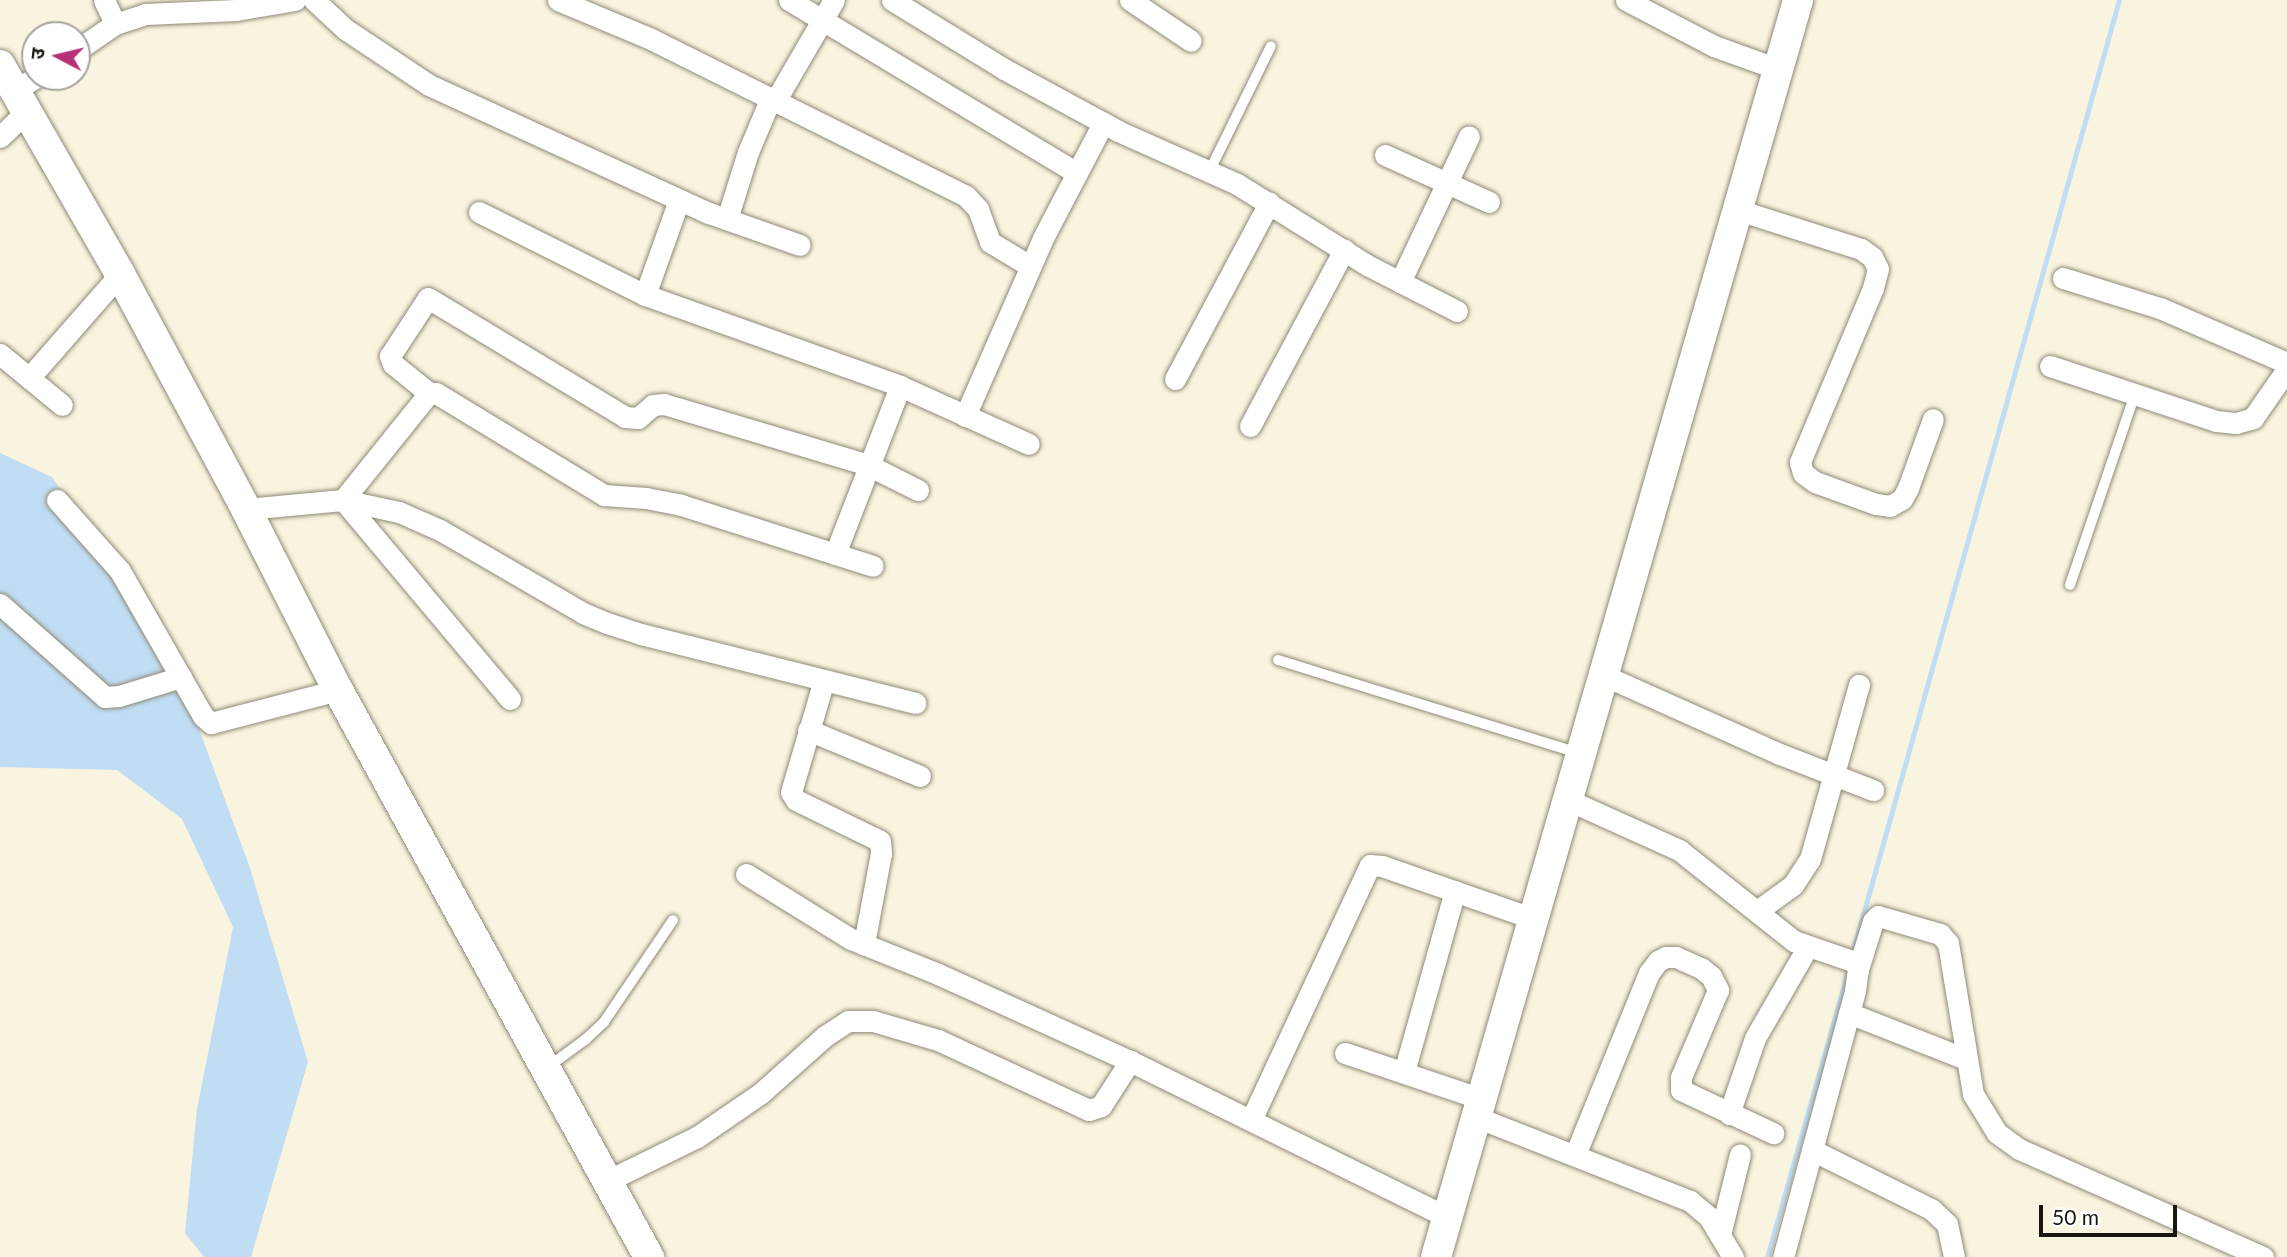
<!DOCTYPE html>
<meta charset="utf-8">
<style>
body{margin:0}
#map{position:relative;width:2287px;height:1257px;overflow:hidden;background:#f9f4df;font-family:Lato,"Noto Sans Devanagari",sans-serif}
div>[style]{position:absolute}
.water>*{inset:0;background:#c1ddf4}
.stream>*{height:5px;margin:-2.5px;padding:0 2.5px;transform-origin:2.5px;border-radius:2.5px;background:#c1ddf4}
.roads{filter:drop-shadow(0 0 2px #8f8a77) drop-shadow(0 0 2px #8f8a77)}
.lane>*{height:10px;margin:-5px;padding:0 5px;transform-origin:5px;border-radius:5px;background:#fff}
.street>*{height:21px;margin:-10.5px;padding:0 10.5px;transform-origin:10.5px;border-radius:10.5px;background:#fff}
.secondary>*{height:30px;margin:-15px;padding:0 15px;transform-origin:15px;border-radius:15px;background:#fff}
span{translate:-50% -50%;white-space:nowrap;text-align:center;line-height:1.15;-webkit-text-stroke:7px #fff;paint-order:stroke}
.north{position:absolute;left:21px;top:21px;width:70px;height:70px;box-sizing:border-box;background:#fff;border:2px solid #a3a29f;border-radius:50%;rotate:277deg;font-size:19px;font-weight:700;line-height:28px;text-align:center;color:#191710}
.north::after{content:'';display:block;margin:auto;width:24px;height:32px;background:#b63176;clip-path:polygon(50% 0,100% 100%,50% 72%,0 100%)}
.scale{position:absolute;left:2039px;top:1205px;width:138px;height:32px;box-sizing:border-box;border:4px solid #191710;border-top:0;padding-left:9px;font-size:21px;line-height:24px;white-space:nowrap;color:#191710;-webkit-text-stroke:5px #fff;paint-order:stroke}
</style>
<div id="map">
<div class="water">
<i style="clip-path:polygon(0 453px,52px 477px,172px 655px,250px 868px,308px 1062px,251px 1257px,204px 1257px,185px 1233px,197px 1109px,233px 927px,182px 819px,117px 770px,0 767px)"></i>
</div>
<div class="stream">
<i style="left:1854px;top:947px;width:983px;rotate:-74.37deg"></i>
<i style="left:1767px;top:1257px;width:301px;rotate:-74.2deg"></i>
</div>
<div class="roads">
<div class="lane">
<i style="left:1209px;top:172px;width:140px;rotate:-63.8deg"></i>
<i style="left:2070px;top:585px;width:202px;rotate:-71.2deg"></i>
<i style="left:1278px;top:660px;width:314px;rotate:17.2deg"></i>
<i style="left:548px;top:1067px;width:47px;rotate:-36.4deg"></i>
<i style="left:586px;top:1039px;width:25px;rotate:-43deg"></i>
<i style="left:604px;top:1022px;width:123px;rotate:-55.9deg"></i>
</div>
<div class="street">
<i style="left:104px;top:0;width:26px;rotate:65deg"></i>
<i style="left:314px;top:0;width:42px;rotate:43.1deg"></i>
<i style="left:345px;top:29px;width:101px;rotate:33.7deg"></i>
<i style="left:429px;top:85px;width:308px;rotate:24.6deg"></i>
<i style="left:709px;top:213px;width:96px;rotate:19.4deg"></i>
<i style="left:558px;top:0;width:99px;rotate:22.7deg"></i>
<i style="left:649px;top:38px;width:354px;rotate:26.5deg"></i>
<i style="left:966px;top:196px;width:18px;rotate:47deg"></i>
<i style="left:978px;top:209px;width:35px;rotate:70deg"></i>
<i style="left:990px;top:242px;width:47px;rotate:31deg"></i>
<i style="left:789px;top:0;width:336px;rotate:31deg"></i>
<i style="left:892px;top:0;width:132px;rotate:31.6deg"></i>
<i style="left:1004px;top:69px;width:130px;rotate:28.5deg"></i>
<i style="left:1118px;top:131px;width:130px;rotate:24deg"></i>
<i style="left:1237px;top:184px;width:153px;rotate:31.9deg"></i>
<i style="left:1367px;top:265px;width:101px;rotate:27.1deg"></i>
<i style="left:1130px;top:0;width:73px;rotate:33.9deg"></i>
<i style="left:1626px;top:0;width:99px;rotate:27.6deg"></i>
<i style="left:1714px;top:46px;width:68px;rotate:19.8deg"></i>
<i style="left:77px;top:50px;width:46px;rotate:-34.4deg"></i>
<i style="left:115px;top:24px;width:32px;rotate:-18deg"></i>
<i style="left:145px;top:14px;width:91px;rotate:-2.5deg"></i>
<i style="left:236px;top:10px;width:60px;rotate:-9.6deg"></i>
<i style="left:16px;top:90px;width:24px;rotate:-33deg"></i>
<i style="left:774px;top:103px;width:119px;rotate:-59.8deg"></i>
<i style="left:0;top:137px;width:39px;rotate:-44deg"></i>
<i style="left:1385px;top:155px;width:114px;rotate:24.3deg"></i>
<i style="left:1738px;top:210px;width:129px;rotate:17.6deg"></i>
<i style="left:1861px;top:249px;width:14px;rotate:36deg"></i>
<i style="left:1872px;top:257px;width:13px;rotate:63deg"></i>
<i style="left:1878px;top:269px;width:20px;rotate:105deg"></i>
<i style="left:1873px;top:288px;width:189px;rotate:112.8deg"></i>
<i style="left:1800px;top:462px;width:11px;rotate:75deg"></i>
<i style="left:1803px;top:473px;width:15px;rotate:37deg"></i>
<i style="left:1815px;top:482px;width:65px;rotate:19.8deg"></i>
<i style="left:1876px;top:504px;width:14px;rotate:8deg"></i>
<i style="left:1890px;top:506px;width:14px;rotate:-30deg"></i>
<i style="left:1902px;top:499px;width:13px;rotate:-61deg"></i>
<i style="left:1908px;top:488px;width:73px;rotate:-70.1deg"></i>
<i style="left:479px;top:212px;width:186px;rotate:26.6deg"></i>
<i style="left:645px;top:295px;width:271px;rotate:19.6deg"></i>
<i style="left:900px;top:386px;width:141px;rotate:24.2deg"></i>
<i style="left:727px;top:219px;width:70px;rotate:-72.6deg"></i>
<i style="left:748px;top:152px;width:56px;rotate:-67.1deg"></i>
<i style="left:2063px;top:278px;width:102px;rotate:17.2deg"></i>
<i style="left:2160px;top:308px;width:138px;rotate:23.4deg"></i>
<i style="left:1400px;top:282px;width:161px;rotate:-64.7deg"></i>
<i style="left:645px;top:295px;width:101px;rotate:-70.3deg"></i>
<i style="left:0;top:354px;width:80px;rotate:39.4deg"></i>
<i style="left:2050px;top:366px;width:175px;rotate:18.3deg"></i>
<i style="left:2216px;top:421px;width:20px;rotate:6deg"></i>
<i style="left:2236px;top:423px;width:18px;rotate:-16deg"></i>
<i style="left:2253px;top:418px;width:60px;rotate:-55.2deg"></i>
<i style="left:29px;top:378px;width:138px;rotate:-48.8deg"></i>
<i style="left:1175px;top:379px;width:200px;rotate:-61.9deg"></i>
<i style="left:429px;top:393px;width:46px;rotate:-141.1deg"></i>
<i style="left:393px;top:364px;width:9px;rotate:-111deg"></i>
<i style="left:390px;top:356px;width:69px;rotate:-56.8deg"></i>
<i style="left:428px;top:298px;width:230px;rotate:31.1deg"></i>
<i style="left:625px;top:417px;width:13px;rotate:4deg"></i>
<i style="left:638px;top:418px;width:20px;rotate:-41deg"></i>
<i style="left:653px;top:405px;width:11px;rotate:-5deg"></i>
<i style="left:664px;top:404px;width:213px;rotate:16.6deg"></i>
<i style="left:868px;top:465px;width:56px;rotate:26.6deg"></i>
<i style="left:965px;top:416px;width:194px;rotate:-66.3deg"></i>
<i style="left:1043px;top:238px;width:130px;rotate:-62.4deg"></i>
<i style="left:1250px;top:426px;width:200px;rotate:-61.9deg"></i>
<i style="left:57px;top:500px;width:95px;rotate:48.4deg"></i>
<i style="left:120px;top:571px;width:167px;rotate:60.2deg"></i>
<i style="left:203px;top:716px;width:11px;rotate:41deg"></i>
<i style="left:211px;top:723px;width:131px;rotate:-14.6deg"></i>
<i style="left:246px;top:509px;width:97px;rotate:-5.3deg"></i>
<i style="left:343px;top:500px;width:57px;rotate:12.1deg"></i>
<i style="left:399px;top:512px;width:45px;rotate:23.7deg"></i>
<i style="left:440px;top:530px;width:165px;rotate:30.1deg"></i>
<i style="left:583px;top:613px;width:26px;rotate:23deg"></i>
<i style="left:607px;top:623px;width:36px;rotate:18deg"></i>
<i style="left:641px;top:634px;width:283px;rotate:14.1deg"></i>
<i style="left:835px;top:554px;width:180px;rotate:-68.8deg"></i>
<i style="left:0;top:604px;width:140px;rotate:41.5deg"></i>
<i style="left:105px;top:697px;width:14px;rotate:-4deg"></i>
<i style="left:119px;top:696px;width:65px;rotate:-17deg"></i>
<i style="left:1603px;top:675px;width:194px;rotate:24.1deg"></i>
<i style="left:1780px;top:754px;width:100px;rotate:21.2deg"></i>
<i style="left:824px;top:680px;width:117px;rotate:106.4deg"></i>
<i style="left:791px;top:792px;width:9px;rotate:58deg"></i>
<i style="left:796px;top:800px;width:93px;rotate:26deg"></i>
<i style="left:880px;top:841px;width:12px;rotate:85deg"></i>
<i style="left:881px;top:853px;width:93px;rotate:100.6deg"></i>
<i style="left:510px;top:699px;width:260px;rotate:-130deg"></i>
<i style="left:343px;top:500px;width:137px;rotate:-51.2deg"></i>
<i style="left:429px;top:393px;width:7px"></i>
<i style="left:436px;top:393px;width:197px;rotate:31.3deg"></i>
<i style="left:604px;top:495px;width:42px;rotate:4.1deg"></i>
<i style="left:646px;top:498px;width:36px;rotate:11deg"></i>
<i style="left:681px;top:505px;width:201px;rotate:17.6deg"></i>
<i style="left:808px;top:730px;width:121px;rotate:22.3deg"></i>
<i style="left:1568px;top:800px;width:122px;rotate:24.2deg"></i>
<i style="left:1679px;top:850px;width:147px;rotate:38.4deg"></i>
<i style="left:1794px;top:941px;width:65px;rotate:19deg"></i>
<i style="left:1855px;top:962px;width:8px;rotate:67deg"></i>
<i style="left:1858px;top:969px;width:22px;rotate:98deg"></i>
<i style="left:1855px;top:991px;width:276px;rotate:105.1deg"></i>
<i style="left:746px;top:874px;width:123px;rotate:31.8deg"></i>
<i style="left:851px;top:939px;width:94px;rotate:21.9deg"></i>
<i style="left:938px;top:974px;width:211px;rotate:24.4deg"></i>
<i style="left:1130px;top:1061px;width:353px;rotate:26.2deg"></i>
<i style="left:1757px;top:911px;width:44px;rotate:-35.8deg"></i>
<i style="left:1793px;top:885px;width:31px;rotate:-57deg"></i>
<i style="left:1810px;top:859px;width:181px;rotate:-74.3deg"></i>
<i style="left:1858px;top:969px;width:50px;rotate:-72.6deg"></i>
<i style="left:1873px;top:921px;width:7px;rotate:-45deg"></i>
<i style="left:1878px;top:916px;width:65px;rotate:16.2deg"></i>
<i style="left:1940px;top:934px;width:12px;rotate:48deg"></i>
<i style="left:1948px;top:943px;width:153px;rotate:80.6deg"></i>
<i style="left:1973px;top:1094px;width:46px;rotate:58.4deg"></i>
<i style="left:1997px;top:1133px;width:27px;rotate:36deg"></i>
<i style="left:2019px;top:1149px;width:267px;rotate:23.9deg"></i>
<i style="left:1849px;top:1013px;width:126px;rotate:21.5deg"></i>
<i style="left:1345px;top:1053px;width:145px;rotate:18.6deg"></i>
<i style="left:1404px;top:1072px;width:188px;rotate:-74.3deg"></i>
<i style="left:1729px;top:1114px;width:80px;rotate:-71.1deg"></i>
<i style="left:1755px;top:1038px;width:104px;rotate:-60deg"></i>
<i style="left:1476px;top:1117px;width:230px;rotate:21.4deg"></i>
<i style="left:1690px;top:1201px;width:25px;rotate:40deg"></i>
<i style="left:1709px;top:1217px;width:47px;rotate:59deg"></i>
<i style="left:1251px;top:1120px;width:281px;rotate:-65deg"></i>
<i style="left:1370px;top:865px;width:12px;rotate:5deg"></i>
<i style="left:1382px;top:866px;width:161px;rotate:19.2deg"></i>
<i style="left:1812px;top:1150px;width:133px;rotate:26.4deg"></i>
<i style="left:1931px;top:1209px;width:22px;rotate:43deg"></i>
<i style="left:1947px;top:1224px;width:34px;rotate:78deg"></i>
<i style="left:1575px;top:1155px;width:196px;rotate:-67.9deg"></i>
<i style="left:1649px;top:973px;width:15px;rotate:-53deg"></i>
<i style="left:1658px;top:961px;width:9px;rotate:-27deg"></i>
<i style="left:1666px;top:957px;width:10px"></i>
<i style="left:1676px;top:957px;width:27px;rotate:24deg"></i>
<i style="left:1701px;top:968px;width:13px;rotate:39deg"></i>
<i style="left:1711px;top:976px;width:16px;rotate:63deg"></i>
<i style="left:1718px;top:990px;width:95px;rotate:113deg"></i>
<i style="left:1681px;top:1077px;width:13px;rotate:90deg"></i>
<i style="left:1681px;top:1090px;width:102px;rotate:25.1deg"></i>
<i style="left:607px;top:1181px;width:100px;rotate:-26.1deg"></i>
<i style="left:697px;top:1137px;width:78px;rotate:-34.5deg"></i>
<i style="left:761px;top:1093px;width:86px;rotate:-41.7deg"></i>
<i style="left:825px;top:1036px;width:27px;rotate:-33deg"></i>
<i style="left:848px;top:1021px;width:25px"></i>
<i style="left:873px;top:1021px;width:68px;rotate:16.3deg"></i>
<i style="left:938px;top:1040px;width:166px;rotate:24.9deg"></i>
<i style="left:1089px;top:1110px;width:13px;rotate:-18deg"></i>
<i style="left:1101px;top:1106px;width:54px;rotate:-57.2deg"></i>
<i style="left:1720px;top:1235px;width:83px;rotate:-76.1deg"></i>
</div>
<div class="secondary">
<i style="left:0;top:65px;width:241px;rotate:60.1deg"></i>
<i style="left:120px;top:274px;width:267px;rotate:61.8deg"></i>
<i style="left:246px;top:509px;width:203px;rotate:63.1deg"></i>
<i style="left:338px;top:690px;width:647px;rotate:61.26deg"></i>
<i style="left:1436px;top:1257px;width:1308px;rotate:-73.93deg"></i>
</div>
</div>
<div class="north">उ</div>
<div class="scale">50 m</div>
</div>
